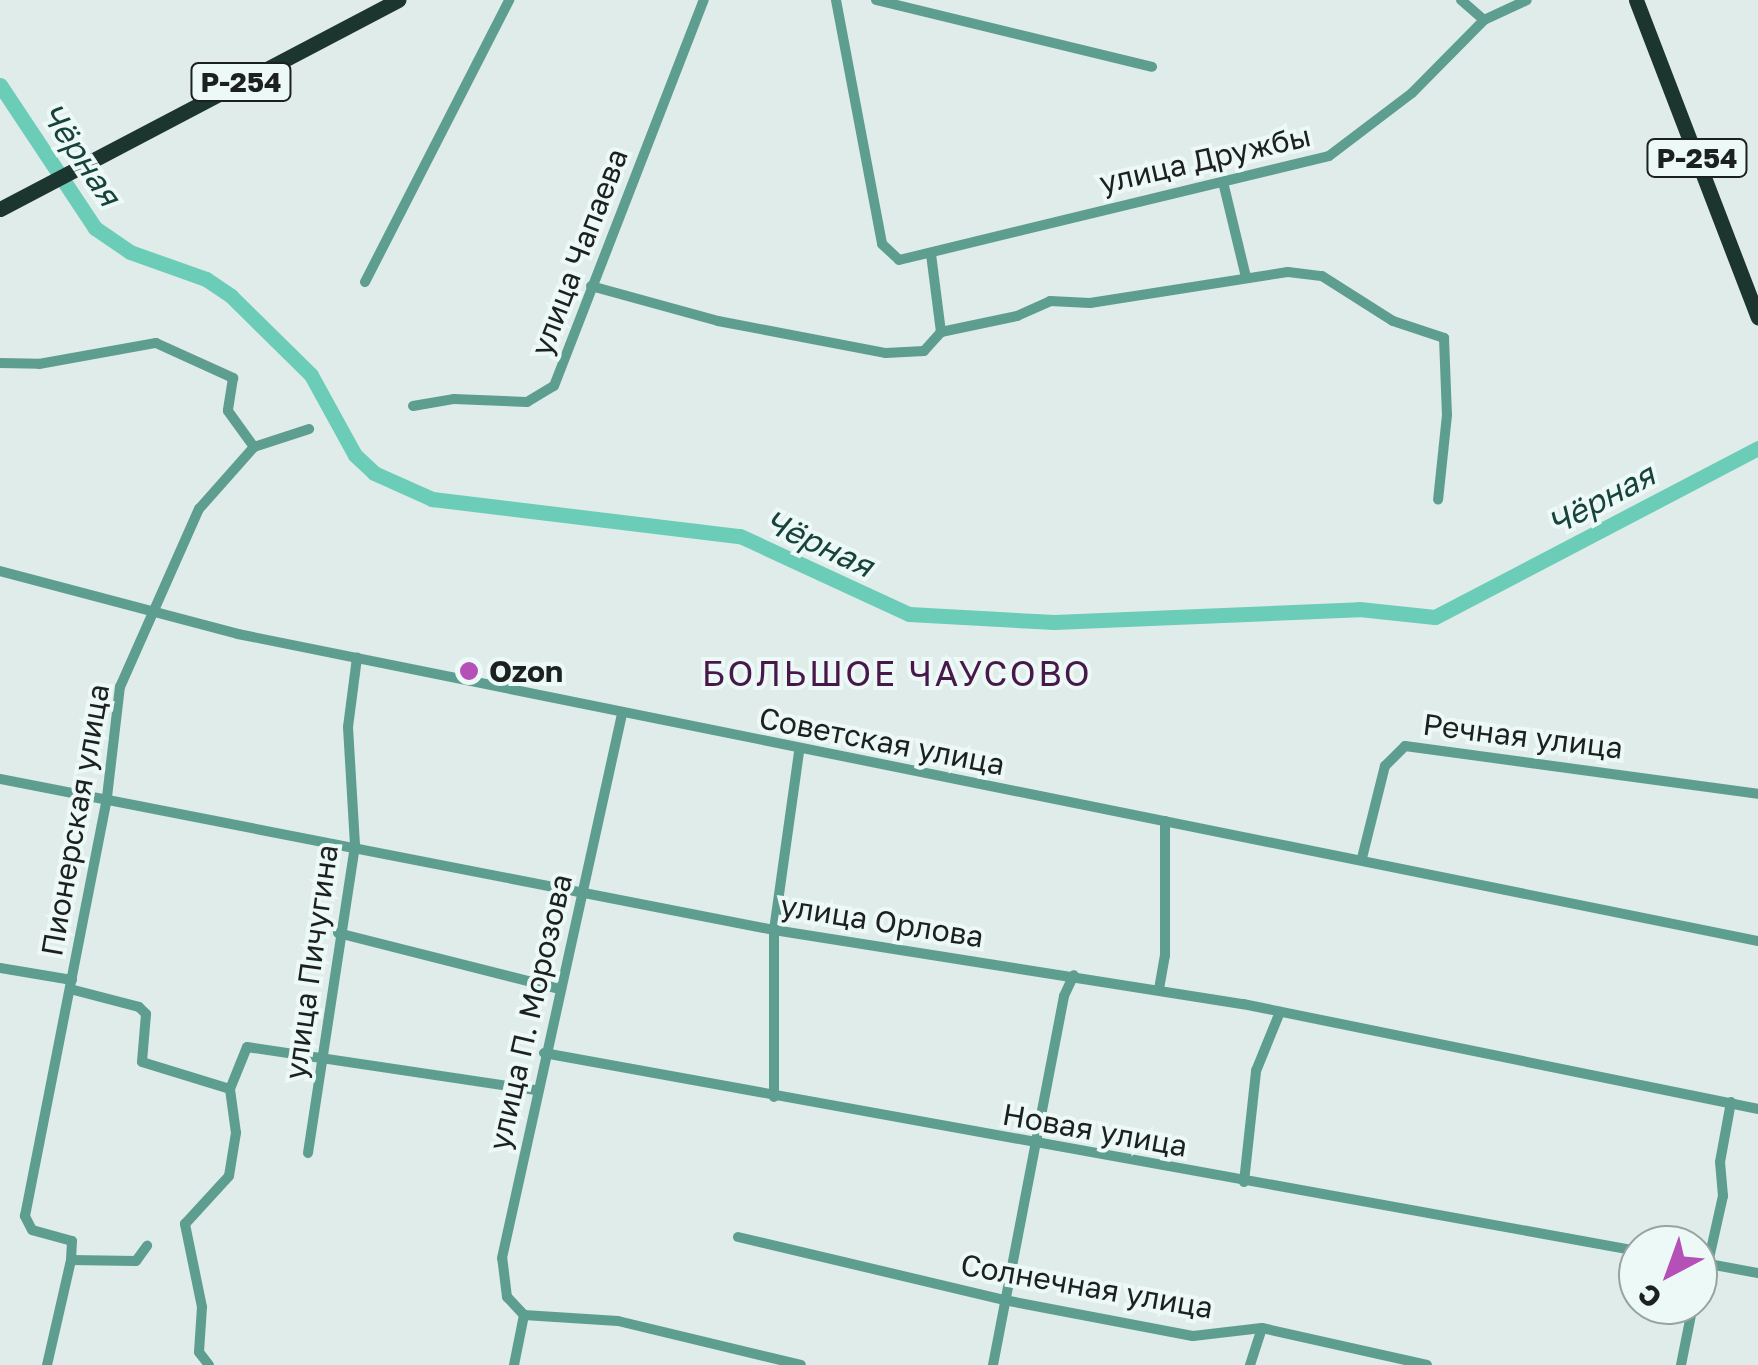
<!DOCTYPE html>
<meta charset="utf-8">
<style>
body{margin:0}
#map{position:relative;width:1758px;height:1365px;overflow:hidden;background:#dfece9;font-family:"Golos Text",sans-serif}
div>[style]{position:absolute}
.river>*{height:15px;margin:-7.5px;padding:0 7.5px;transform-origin:7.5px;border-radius:7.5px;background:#6bccb8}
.minor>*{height:10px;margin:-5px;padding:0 5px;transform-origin:5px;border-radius:5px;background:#5d9e90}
.highway>*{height:15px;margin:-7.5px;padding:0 7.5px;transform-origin:7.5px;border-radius:7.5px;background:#1d352f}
.dots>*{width:28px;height:28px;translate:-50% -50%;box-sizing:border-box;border:5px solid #ecf9f6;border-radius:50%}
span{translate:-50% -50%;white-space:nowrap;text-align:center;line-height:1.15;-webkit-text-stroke:8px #ecf9f6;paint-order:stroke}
.shield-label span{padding:2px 8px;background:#ecf9f6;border:2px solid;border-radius:8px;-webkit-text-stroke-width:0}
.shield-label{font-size:28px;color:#1c2120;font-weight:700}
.street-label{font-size:30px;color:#1c2120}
.poi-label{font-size:30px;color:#1c2120;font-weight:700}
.left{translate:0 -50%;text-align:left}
.water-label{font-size:32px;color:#17433b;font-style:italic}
.quarter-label{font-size:35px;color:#471849;letter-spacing:2.5px}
.north{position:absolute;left:1618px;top:1225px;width:100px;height:100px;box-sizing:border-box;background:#ecf9f6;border:2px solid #99a3a0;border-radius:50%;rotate:221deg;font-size:28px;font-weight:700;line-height:40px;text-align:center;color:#1c2120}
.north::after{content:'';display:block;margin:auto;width:35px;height:45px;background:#b450b7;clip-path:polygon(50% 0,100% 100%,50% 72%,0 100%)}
</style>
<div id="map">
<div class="river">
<i style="left:0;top:85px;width:172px;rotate:56.4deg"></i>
<i style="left:95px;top:228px;width:42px;rotate:34.4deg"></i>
<i style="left:130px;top:252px;width:81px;rotate:19.6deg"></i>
<i style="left:206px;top:279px;width:30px;rotate:34deg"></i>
<i style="left:231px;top:296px;width:112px;rotate:44.6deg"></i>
<i style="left:311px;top:375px;width:91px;rotate:61.2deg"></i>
<i style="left:355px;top:455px;width:26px;rotate:43deg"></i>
<i style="left:374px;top:473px;width:64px;rotate:24.1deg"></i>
<i style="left:432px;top:499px;width:310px;rotate:6.9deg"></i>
<i style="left:740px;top:536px;width:186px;rotate:24.8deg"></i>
<i style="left:909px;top:614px;width:145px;rotate:3.2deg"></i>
<i style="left:1054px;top:622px;width:305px;rotate:-2.4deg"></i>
<i style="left:1359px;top:609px;width:76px;rotate:6deg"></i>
<i style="left:1435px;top:617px;width:365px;rotate:-27.6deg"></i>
</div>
<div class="minor">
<i style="left:836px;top:0;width:248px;rotate:79.3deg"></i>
<i style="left:882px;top:244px;width:23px;rotate:43deg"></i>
<i style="left:899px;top:260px;width:442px;rotate:-13.6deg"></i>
<i style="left:1329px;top:156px;width:104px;rotate:-37.2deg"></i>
<i style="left:1412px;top:93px;width:103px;rotate:-45.4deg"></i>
<i style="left:876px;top:0;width:284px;rotate:13.6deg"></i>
<i style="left:1461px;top:0;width:30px;rotate:41deg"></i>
<i style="left:1484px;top:20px;width:47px;rotate:-24.9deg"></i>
<i style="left:1223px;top:182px;width:98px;rotate:76.4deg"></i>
<i style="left:931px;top:254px;width:79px;rotate:82.7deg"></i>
<i style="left:365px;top:282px;width:317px;rotate:-62.9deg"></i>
<i style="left:591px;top:286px;width:132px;rotate:15.4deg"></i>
<i style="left:718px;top:321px;width:171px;rotate:10.8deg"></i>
<i style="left:886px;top:353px;width:38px;rotate:-3deg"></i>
<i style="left:924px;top:351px;width:25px;rotate:-48deg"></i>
<i style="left:941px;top:332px;width:78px;rotate:-11.9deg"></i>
<i style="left:1017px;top:316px;width:36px;rotate:-24deg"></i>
<i style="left:1050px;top:301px;width:40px;rotate:2.9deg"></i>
<i style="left:1090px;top:303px;width:200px;rotate:-8.9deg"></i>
<i style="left:1288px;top:272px;width:34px;rotate:7deg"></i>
<i style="left:1322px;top:276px;width:84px;rotate:32.4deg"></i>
<i style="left:1393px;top:321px;width:54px;rotate:18.4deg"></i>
<i style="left:1444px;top:338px;width:77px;rotate:87.8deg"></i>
<i style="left:1447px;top:415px;width:85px;rotate:96deg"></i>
<i style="left:0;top:363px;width:39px;rotate:1deg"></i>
<i style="left:39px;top:364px;width:119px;rotate:-10.2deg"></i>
<i style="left:156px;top:343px;width:85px;rotate:24.4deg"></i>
<i style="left:233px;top:378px;width:33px;rotate:99deg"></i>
<i style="left:228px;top:411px;width:44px;rotate:54.2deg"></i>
<i style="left:413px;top:406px;width:42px;rotate:-9.7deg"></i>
<i style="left:454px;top:399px;width:73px;rotate:2.4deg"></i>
<i style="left:527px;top:402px;width:31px;rotate:-31deg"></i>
<i style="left:554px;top:386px;width:414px;rotate:-68.8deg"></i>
<i style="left:0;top:571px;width:246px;rotate:14.8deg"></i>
<i style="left:238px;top:634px;width:1551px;rotate:11.42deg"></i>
<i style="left:0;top:779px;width:789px;rotate:11.04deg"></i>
<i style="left:774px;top:930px;width:475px;rotate:9deg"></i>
<i style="left:1243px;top:1004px;width:526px;rotate:11.52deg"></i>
<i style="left:1362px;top:858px;width:95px;rotate:-76deg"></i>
<i style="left:1385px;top:766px;width:28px;rotate:-45deg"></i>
<i style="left:1405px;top:746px;width:356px;rotate:7.7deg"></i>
<i style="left:338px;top:933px;width:228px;rotate:14.2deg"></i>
<i style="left:0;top:968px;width:73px;rotate:9.5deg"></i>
<i style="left:70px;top:989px;width:71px;rotate:14.6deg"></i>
<i style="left:139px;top:1007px;width:10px;rotate:45deg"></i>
<i style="left:146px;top:1014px;width:48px;rotate:94.8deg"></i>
<i style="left:142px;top:1062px;width:92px;rotate:17.1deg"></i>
<i style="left:230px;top:1089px;width:45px;rotate:-68deg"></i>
<i style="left:247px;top:1047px;width:292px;rotate:8.5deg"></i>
<i style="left:1159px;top:989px;width:34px;rotate:-80deg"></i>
<i style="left:1165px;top:956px;width:135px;rotate:-90deg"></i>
<i style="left:544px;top:1053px;width:1112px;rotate:10.26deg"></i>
<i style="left:774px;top:1097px;width:167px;rotate:-90deg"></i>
<i style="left:774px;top:930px;width:181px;rotate:-82deg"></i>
<i style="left:308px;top:1153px;width:312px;rotate:-81.3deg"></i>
<i style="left:355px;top:845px;width:118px;rotate:-93.4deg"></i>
<i style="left:348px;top:727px;width:70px;rotate:-82.6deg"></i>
<i style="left:1244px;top:1182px;width:112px;rotate:-83.8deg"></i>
<i style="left:1256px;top:1071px;width:64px;rotate:-67.9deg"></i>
<i style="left:738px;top:1237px;width:273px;rotate:13.3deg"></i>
<i style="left:1004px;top:1300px;width:192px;rotate:10.8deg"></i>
<i style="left:1193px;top:1336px;width:69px;rotate:-6.6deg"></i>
<i style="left:1262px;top:1328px;width:169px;rotate:12.6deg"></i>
<i style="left:71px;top:1260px;width:19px;rotate:-87deg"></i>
<i style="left:72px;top:1241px;width:41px;rotate:-164.6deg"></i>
<i style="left:32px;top:1230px;width:16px;rotate:-117deg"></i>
<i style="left:25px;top:1216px;width:427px;rotate:-78.9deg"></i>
<i style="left:107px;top:797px;width:111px;rotate:-83.3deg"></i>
<i style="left:120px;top:687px;width:195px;rotate:-66.1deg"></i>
<i style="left:199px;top:509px;width:83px;rotate:-48.4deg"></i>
<i style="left:254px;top:447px;width:58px;rotate:-18.1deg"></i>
<i style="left:1698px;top:1262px;width:61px;rotate:10.4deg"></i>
<i style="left:1708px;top:1263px;width:69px;rotate:-77.4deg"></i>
<i style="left:1723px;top:1196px;width:34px;rotate:-95deg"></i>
<i style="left:1720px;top:1162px;width:61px;rotate:-79.6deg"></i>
<i style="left:1698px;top:1281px;width:19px;rotate:-78deg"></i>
<i style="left:524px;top:1315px;width:25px;rotate:-133deg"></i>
<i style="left:507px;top:1297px;width:39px;rotate:-97deg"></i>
<i style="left:502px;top:1258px;width:557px;rotate:-77.56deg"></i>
<i style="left:524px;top:1315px;width:94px;rotate:3.7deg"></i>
<i style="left:618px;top:1321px;width:188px;rotate:13.5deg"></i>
<i style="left:47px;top:1365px;width:108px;rotate:-77.1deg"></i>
<i style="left:71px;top:1260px;width:65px;rotate:0.9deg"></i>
<i style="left:136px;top:1261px;width:19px;rotate:-54deg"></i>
<i style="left:209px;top:1365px;width:16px;rotate:-128deg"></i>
<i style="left:199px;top:1352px;width:45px;rotate:-86.2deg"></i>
<i style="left:202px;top:1307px;width:85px;rotate:-101.6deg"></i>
<i style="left:185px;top:1224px;width:65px;rotate:-47.5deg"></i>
<i style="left:229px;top:1176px;width:44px;rotate:-80.8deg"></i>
<i style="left:236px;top:1133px;width:44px;rotate:-97.8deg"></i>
<i style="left:514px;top:1365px;width:51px;rotate:-78.7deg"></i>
<i style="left:993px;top:1365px;width:376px;rotate:-79.1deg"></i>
<i style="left:1064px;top:996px;width:23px;rotate:-65deg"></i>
<i style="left:1250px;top:1365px;width:39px;rotate:-72deg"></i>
<i style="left:1681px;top:1365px;width:61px;rotate:-78.7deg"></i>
</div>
<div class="highway">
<i style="left:1636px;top:0;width:340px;rotate:69deg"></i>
<i style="left:0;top:209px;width:450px;rotate:-27.7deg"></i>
</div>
<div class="dots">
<i style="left:469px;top:671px;background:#b450b7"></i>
</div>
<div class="shield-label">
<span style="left:241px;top:82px">Р-254</span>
<span style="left:1697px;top:158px">Р-254</span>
</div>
<div class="street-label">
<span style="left:1205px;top:159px;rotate:-13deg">улица Дружбы</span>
<span style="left:579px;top:252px;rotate:-69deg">улица Чапаева</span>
<span style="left:1523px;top:736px;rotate:7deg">Речная улица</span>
<span style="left:882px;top:741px;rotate:11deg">Советская улица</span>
<span style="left:75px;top:820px;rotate:-80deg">Пионерская улица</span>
<span style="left:882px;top:921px;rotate:9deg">улица Орлова</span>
<span style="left:311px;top:962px;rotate:-82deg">улица Пичугина</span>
<span style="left:530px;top:1012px;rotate:-77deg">улица П. Морозова</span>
<span style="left:1095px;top:1130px;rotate:10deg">Новая улица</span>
<span style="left:1087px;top:1286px;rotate:10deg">Солнечная улица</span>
</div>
<div class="poi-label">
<span class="left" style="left:489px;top:671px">Ozon</span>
</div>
<div class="water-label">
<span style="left:81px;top:154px;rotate:56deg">Чёрная</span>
<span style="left:1601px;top:499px;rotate:-28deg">Чёрная</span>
<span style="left:819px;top:543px;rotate:25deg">Чёрная</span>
</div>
<div class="quarter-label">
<span style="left:897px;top:673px">БОЛЬШОЕ ЧАУСОВО</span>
</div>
<div class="north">С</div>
</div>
